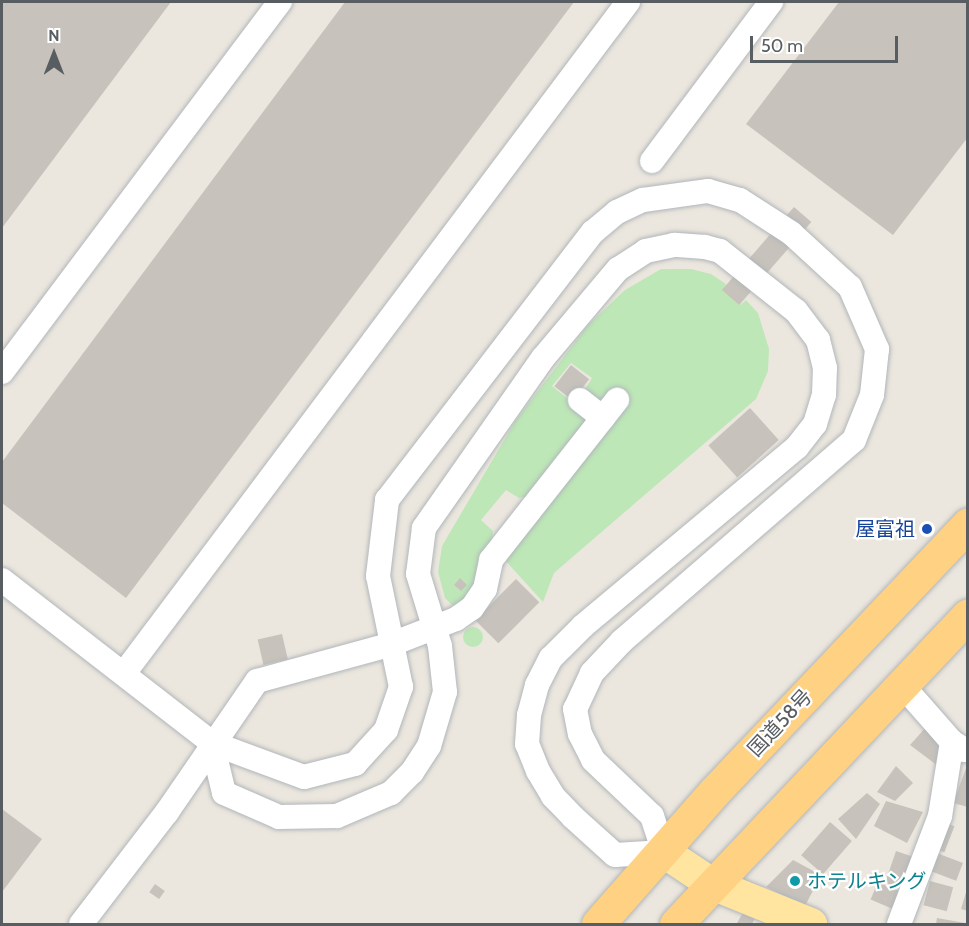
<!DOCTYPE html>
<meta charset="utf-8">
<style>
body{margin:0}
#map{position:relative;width:969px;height:926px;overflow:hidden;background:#ece7de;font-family:Cabin,"Noto Sans JP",sans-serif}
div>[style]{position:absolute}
.green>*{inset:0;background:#bde7b7}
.round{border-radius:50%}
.building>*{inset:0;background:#c7c2bb;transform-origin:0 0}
.roads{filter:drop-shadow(0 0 2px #b1b6bb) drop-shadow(0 0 2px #b1b6bb)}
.minor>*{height:24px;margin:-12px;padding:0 12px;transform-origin:12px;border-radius:12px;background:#fff}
.major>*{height:32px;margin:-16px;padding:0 16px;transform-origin:16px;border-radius:16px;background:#ffe5a0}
.highway>*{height:33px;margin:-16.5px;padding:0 16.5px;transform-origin:16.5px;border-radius:16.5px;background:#ffd182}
.dots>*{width:16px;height:16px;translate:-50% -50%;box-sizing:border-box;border:3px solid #fff;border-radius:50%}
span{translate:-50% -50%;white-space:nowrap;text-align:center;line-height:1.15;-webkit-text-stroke:4.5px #fff;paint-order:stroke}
.transit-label{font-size:20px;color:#164399}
.right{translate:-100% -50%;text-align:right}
.street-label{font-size:20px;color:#575d61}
.culture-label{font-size:20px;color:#0d838f}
.left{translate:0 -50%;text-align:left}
.frame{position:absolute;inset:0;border:3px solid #575d61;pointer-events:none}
.north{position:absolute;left:24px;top:24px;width:60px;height:60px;-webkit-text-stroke:4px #fff;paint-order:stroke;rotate:0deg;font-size:16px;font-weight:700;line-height:24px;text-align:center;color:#575d61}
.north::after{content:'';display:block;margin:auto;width:21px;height:27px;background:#575d61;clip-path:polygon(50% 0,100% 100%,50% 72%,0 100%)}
.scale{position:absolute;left:750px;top:36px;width:148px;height:27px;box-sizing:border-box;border:3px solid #575d61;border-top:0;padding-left:8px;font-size:18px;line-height:21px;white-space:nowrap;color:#575d61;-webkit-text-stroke:4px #fff;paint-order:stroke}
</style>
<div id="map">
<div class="green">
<i style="clip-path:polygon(661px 269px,691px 269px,711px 274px,726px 284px,723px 291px,740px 305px,746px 300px,758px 313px,769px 349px,768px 371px,756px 399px,554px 573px,543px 602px,504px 559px,627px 400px,615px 390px,606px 402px,591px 400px,582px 394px,592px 378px,571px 363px,552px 386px,587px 414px,586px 426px,531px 496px,519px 498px,506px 490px,481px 520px,493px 531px,492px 543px,482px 558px,472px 598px,463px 605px,452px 605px,445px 598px,438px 572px,442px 546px,516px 420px,588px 325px,625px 290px)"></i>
<i class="round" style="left:463px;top:627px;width:20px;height:20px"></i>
</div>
<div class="building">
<i style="clip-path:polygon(2px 2px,171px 2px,2px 228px)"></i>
<i style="clip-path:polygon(345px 2px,574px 2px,126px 598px,2px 503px,2px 462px)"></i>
<i style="clip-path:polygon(839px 2px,968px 2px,968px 137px,893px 235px,746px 124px)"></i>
<i style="left:794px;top:207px;width:23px;height:110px;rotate:41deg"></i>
<i style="left:571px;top:365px;width:23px;height:27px;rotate:38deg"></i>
<i style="left:750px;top:408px;width:43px;height:56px;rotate:48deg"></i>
<i style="clip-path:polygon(460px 578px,467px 585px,461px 591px,454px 585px)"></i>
<i style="left:516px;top:579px;width:33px;height:58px;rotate:45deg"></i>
<i style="left:282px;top:634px;width:26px;height:25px;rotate:77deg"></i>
<i style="clip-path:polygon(927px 726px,948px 742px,942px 769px,910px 745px)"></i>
<i style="clip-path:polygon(968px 763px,968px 807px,953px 803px)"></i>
<i style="clip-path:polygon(896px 766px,913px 783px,895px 801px,877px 792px)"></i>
<i style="clip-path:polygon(867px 793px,880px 804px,856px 839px,838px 819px)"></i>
<i style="clip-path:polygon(886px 801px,923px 812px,907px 843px,874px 826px)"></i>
<i style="clip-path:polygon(2px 809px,42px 839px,2px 892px)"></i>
<i style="left:830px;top:822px;width:29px;height:44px;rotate:41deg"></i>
<i style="left:946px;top:823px;width:9px;height:28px;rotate:21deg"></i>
<i style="left:896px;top:851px;width:24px;height:34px;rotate:19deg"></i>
<i style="left:934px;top:852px;width:31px;height:19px;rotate:21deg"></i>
<i style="clip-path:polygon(793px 860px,821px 875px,805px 906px,766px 887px)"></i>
<i style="left:930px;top:881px;width:24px;height:25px;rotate:15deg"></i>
<i style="left:878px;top:882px;width:30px;height:19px;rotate:23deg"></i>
<i style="left:155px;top:884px;width:12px;height:10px;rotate:35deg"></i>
<i style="clip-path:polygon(967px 889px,968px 889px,968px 911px,961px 909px)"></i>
<i style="clip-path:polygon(744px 911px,755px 918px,752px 924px,737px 923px)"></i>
<i style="clip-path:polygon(937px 918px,965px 923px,965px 924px,936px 924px)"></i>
</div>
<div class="roads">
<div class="minor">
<i style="left:652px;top:161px;width:199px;rotate:-53.2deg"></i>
<i style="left:2px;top:372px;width:463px;rotate:-53.1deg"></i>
<i style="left:580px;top:400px;width:29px;rotate:38deg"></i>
<i style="left:2px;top:580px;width:266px;rotate:37.8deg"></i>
<i style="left:212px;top:743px;width:98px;rotate:20.3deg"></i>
<i style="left:304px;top:777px;width:53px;rotate:-14.3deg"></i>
<i style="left:355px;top:764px;width:46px;rotate:-47.6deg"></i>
<i style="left:386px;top:730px;width:46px;rotate:-70.8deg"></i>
<i style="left:401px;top:687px;width:113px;rotate:-101.7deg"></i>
<i style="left:378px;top:576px;width:77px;rotate:-83.2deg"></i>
<i style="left:387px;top:500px;width:338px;rotate:-52.5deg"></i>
<i style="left:593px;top:232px;width:31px;rotate:-40deg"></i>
<i style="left:617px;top:212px;width:29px;rotate:-25deg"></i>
<i style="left:643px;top:200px;width:66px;rotate:-7.9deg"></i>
<i style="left:708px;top:191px;width:33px;rotate:16deg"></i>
<i style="left:740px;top:200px;width:61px;rotate:32.9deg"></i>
<i style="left:791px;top:233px;width:80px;rotate:42.5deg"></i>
<i style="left:850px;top:287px;width:68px;rotate:66.5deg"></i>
<i style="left:877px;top:349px;width:46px;rotate:96.2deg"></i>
<i style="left:872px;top:395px;width:48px;rotate:111.8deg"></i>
<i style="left:854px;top:440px;width:307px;rotate:139.1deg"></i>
<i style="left:622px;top:641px;width:44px;rotate:133.2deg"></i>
<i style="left:592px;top:673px;width:40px;rotate:115deg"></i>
<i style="left:575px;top:709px;width:25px;rotate:79deg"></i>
<i style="left:580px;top:734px;width:29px;rotate:63deg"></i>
<i style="left:593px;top:760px;width:81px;rotate:43.5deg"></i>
<i style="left:652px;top:816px;width:38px;rotate:72deg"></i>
<i style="left:664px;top:852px;width:49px;rotate:176.5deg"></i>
<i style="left:615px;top:855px;width:57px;rotate:-137.9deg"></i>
<i style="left:573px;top:817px;width:29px;rotate:-134deg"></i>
<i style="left:553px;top:796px;width:29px;rotate:-121deg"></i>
<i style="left:538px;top:771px;width:29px;rotate:-112deg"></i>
<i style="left:527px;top:744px;width:29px;rotate:-86deg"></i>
<i style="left:529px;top:715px;width:31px;rotate:-75deg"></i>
<i style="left:537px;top:685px;width:30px;rotate:-63deg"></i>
<i style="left:551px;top:658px;width:45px;rotate:-45deg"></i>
<i style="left:583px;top:626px;width:279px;rotate:-39.9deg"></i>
<i style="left:797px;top:447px;width:29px;rotate:-52deg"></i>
<i style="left:815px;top:424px;width:30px;rotate:-73deg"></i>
<i style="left:824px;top:395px;width:27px;rotate:-88deg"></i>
<i style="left:825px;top:368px;width:29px;rotate:-104deg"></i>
<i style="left:818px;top:340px;width:36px;rotate:-127deg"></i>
<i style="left:796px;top:311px;width:97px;rotate:-141.7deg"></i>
<i style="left:720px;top:251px;width:16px;rotate:-165deg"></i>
<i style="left:705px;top:247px;width:31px;rotate:-176deg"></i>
<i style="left:674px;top:245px;width:29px;rotate:168deg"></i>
<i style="left:646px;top:251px;width:33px;rotate:147deg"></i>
<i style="left:618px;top:269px;width:116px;rotate:130.1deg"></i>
<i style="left:543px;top:358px;width:208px;rotate:125deg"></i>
<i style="left:424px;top:528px;width:46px;rotate:97.4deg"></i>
<i style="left:418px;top:574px;width:75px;rotate:73deg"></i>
<i style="left:440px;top:646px;width:46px;rotate:83.8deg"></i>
<i style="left:445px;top:692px;width:56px;rotate:106.5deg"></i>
<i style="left:429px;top:746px;width:31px;rotate:123deg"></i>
<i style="left:412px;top:772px;width:30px;rotate:135deg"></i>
<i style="left:391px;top:793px;width:59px;rotate:156.9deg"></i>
<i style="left:337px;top:816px;width:58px;rotate:179deg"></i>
<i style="left:279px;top:817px;width:60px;rotate:-156.4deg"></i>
<i style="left:224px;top:793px;width:51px;rotate:-103.5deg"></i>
<i style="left:125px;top:672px;width:838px;rotate:-53.1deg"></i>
<i style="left:902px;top:685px;width:76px;rotate:48.7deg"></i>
<i style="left:952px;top:742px;width:15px;rotate:32deg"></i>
<i style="left:81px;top:924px;width:141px;rotate:-52.5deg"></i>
<i style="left:167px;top:812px;width:159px;rotate:-55.5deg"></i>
<i style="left:257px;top:681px;width:140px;rotate:-15.3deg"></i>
<i style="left:392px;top:644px;width:69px;rotate:-21.3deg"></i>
<i style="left:456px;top:619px;width:19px;rotate:-35deg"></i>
<i style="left:472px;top:608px;width:23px;rotate:-56deg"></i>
<i style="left:485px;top:589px;width:30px;rotate:-78deg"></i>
<i style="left:491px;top:560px;width:204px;rotate:-51.8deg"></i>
<i style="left:899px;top:924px;width:116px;rotate:-69.2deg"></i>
<i style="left:940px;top:816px;width:75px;rotate:-80.8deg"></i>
</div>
<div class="major">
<i style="left:664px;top:852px;width:58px;rotate:33.7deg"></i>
<i style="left:712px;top:884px;width:107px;rotate:22deg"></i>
</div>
<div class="highway">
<i style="left:598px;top:924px;width:176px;rotate:-48.7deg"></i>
<i style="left:714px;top:792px;width:369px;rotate:-46.5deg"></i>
<i style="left:676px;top:924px;width:425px;rotate:-46.6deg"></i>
</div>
</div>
<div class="dots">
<i style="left:927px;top:529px;background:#1a4fb4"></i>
<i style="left:795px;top:881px;background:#0f9aa8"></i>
</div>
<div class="transit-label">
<span class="right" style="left:915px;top:529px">屋富祖</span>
</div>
<div class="street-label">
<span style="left:780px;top:723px;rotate:-47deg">国道58号</span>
</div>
<div class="culture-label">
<span class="left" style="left:807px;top:881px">ホテルキング</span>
</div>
<div class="frame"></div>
<div class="north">N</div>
<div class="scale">50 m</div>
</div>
